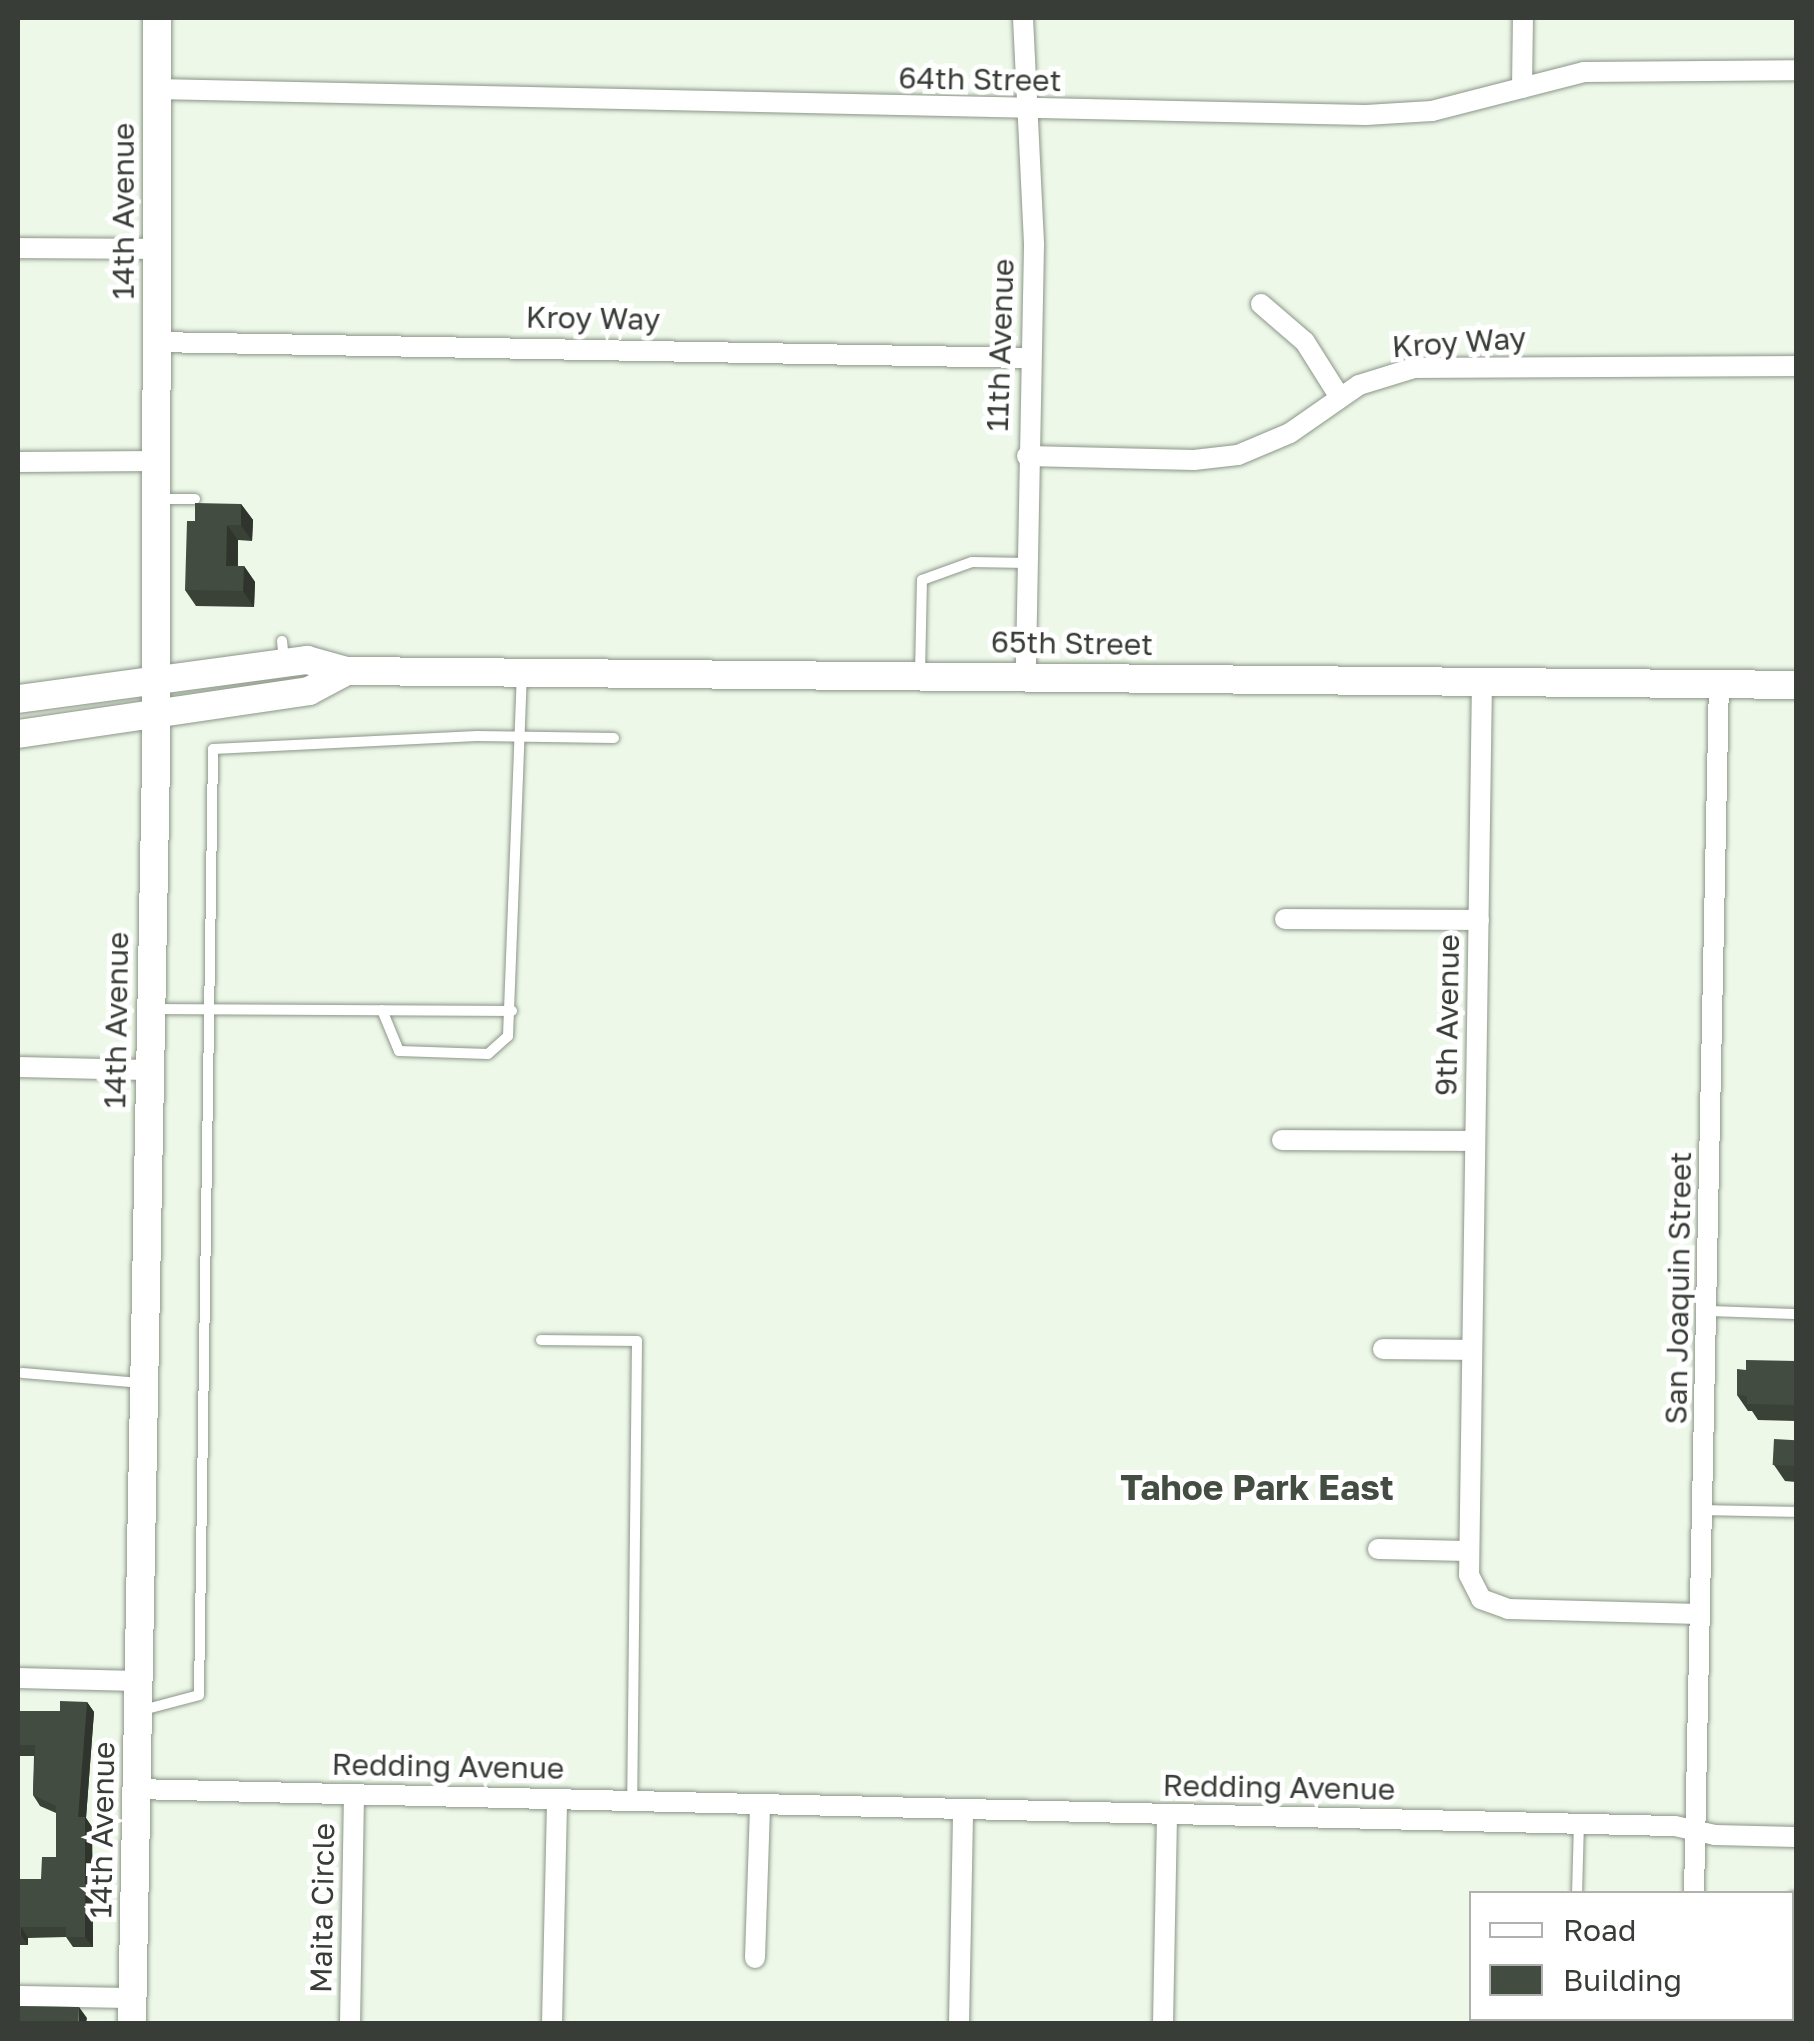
<!DOCTYPE html>
<style>
body{margin:0}
#map{position:relative;width:1814px;height:2041px;overflow:hidden;background:#edf8e9;font-family:"Golos Text",sans-serif}
div>[style]{position:absolute}
.roads{filter:drop-shadow(0 0 2px #8c9688) drop-shadow(0 0 2px #8c9688)}
.lane>*{height:10px;margin:-5px;padding:0 5px;transform-origin:5px;border-radius:5px;background:#fff}
.street>*{height:20px;margin:-10px;padding:0 10px;transform-origin:10px;border-radius:10px;background:#fff}
.secondary>*{height:28px;margin:-14px;padding:0 14px;transform-origin:14px;border-radius:14px;background:#fff}
.wall>*{inset:0;background:#3a4137}
.shaded-wall>*{inset:0;background:#2f352d}
.building>*{inset:0;background:#434c40;transform-origin:0 0}
span{translate:-50% -50%;white-space:nowrap;text-align:center;line-height:1.15;-webkit-text-stroke:10px #fff;paint-order:stroke}
.street-label{font-size:30px;color:#393d37}
.quarter-label{font-size:35px;color:#444d41;font-weight:700}
.frame{position:absolute;inset:0;border:20px solid #393d37;pointer-events:none}
.legend{position:absolute;left:1469px;top:1891px;width:325px;height:130px;box-sizing:border-box;background:#fff;border:2px solid #b0b1af;margin:0;padding:12px 18px;list-style:none;font-size:30px;color:#393d37}
.legend li{display:flex;align-items:center;gap:20px;height:50px}
.legend b{width:50px;border:2px solid #b0b1af}
</style>
<div id="map">
<div class="roads">
<div class="lane">
<i style="left:161px;top:499px;width:34px"></i>
<i style="left:282px;top:641px;width:20px;rotate:84deg"></i>
<i style="left:920px;top:674px;width:94px;rotate:-88.8deg"></i>
<i style="left:922px;top:580px;width:53px;rotate:-19.8deg"></i>
<i style="left:972px;top:562px;width:56px;rotate:1deg"></i>
<i style="left:154px;top:1009px;width:358px;rotate:0.3deg"></i>
<i style="left:382px;top:1010px;width:44px;rotate:67.5deg"></i>
<i style="left:399px;top:1051px;width:89px;rotate:1.9deg"></i>
<i style="left:488px;top:1054px;width:27px;rotate:-42deg"></i>
<i style="left:508px;top:1036px;width:362px;rotate:-87.8deg"></i>
<i style="left:1708px;top:1311px;width:88px;rotate:2deg"></i>
<i style="left:541px;top:1340px;width:96px;rotate:0.6deg"></i>
<i style="left:637px;top:1341px;width:460px;rotate:90.6deg"></i>
<i style="left:22px;top:1373px;width:119px;rotate:4.8deg"></i>
<i style="left:1703px;top:1510px;width:93px;rotate:1.2deg"></i>
<i style="left:139px;top:1711px;width:62px;rotate:-14.9deg"></i>
<i style="left:199px;top:1695px;width:946px;rotate:-89.15deg"></i>
<i style="left:213px;top:749px;width:264px;rotate:-2.8deg"></i>
<i style="left:477px;top:736px;width:137px;rotate:0.8deg"></i>
<i style="left:1577px;top:1894px;width:70px;rotate:-88.4deg"></i>
<i style="left:1793px;top:1897px;width:3px"></i>
</div>
<div class="street">
<i style="left:1023px;top:18px;width:228px;rotate:87.2deg"></i>
<i style="left:1034px;top:246px;width:429px;rotate:91.1deg"></i>
<i style="left:1522px;top:88px;width:70px;rotate:-89.2deg"></i>
<i style="left:156px;top:89px;width:1210px;rotate:1.23deg"></i>
<i style="left:1366px;top:115px;width:66px;rotate:-3.5deg"></i>
<i style="left:1432px;top:111px;width:157px;rotate:-14.4deg"></i>
<i style="left:1584px;top:72px;width:212px;rotate:-0.5deg"></i>
<i style="left:18px;top:248px;width:138px;rotate:0.4deg"></i>
<i style="left:1261px;top:304px;width:58px;rotate:40.8deg"></i>
<i style="left:1305px;top:342px;width:64px;rotate:57.8deg"></i>
<i style="left:155px;top:342px;width:875px;rotate:1.05deg"></i>
<i style="left:1027px;top:456px;width:167px;rotate:1.4deg"></i>
<i style="left:1194px;top:460px;width:44px;rotate:-6.5deg"></i>
<i style="left:1238px;top:455px;width:56px;rotate:-22.9deg"></i>
<i style="left:1290px;top:433px;width:84px;rotate:-34.8deg"></i>
<i style="left:1359px;top:385px;width:58px;rotate:-17.2deg"></i>
<i style="left:1414px;top:368px;width:382px;rotate:-0.3deg"></i>
<i style="left:18px;top:462px;width:137px;rotate:-0.4deg"></i>
<i style="left:1482px;top:681px;width:894px;rotate:90.83deg"></i>
<i style="left:1469px;top:1575px;width:27px;rotate:63deg"></i>
<i style="left:1481px;top:1599px;width:29px;rotate:20deg"></i>
<i style="left:1508px;top:1609px;width:192px;rotate:1.5deg"></i>
<i style="left:1285px;top:919px;width:194px;rotate:0.3deg"></i>
<i style="left:18px;top:1067px;width:129px;rotate:1.3deg"></i>
<i style="left:1282px;top:1140px;width:193px;rotate:0.3deg"></i>
<i style="left:1383px;top:1349px;width:89px;rotate:0.6deg"></i>
<i style="left:1378px;top:1549px;width:90px;rotate:1.3deg"></i>
<i style="left:18px;top:1678px;width:119px;rotate:1.4deg"></i>
<i style="left:135px;top:1789px;width:1540px;rotate:1.38deg"></i>
<i style="left:1675px;top:1826px;width:41px;rotate:12.7deg"></i>
<i style="left:1715px;top:1835px;width:81px;rotate:1.4deg"></i>
<i style="left:1694px;top:1894px;width:1210px;rotate:-88.82deg"></i>
<i style="left:755px;top:1958px;width:154px;rotate:-88.1deg"></i>
<i style="left:18px;top:1996px;width:114px;rotate:1deg"></i>
<i style="left:350px;top:2024px;width:230px;rotate:-89deg"></i>
<i style="left:552px;top:2024px;width:225px;rotate:-88.7deg"></i>
<i style="left:959px;top:2024px;width:215px;rotate:-88.9deg"></i>
<i style="left:1163px;top:2024px;width:210px;rotate:-88.9deg"></i>
<i style="left:1691px;top:2024px;width:6px;rotate:-81deg"></i>
</div>
<div class="secondary">
<i style="left:18px;top:699px;width:292px;rotate:-7.7deg"></i>
<i style="left:307px;top:660px;width:41px;rotate:15.4deg"></i>
<i style="left:347px;top:671px;width:1449px;rotate:0.55deg"></i>
<i style="left:18px;top:734px;width:294px;rotate:-8.4deg"></i>
<i style="left:309px;top:691px;width:43px;rotate:-27.8deg"></i>
<i style="left:132px;top:2024px;width:1260px;rotate:-88.91deg"></i>
<i style="left:156px;top:764px;width:746px;rotate:-89.92deg"></i>
</div>
</div>
<div class="wall">
<i style="clip-path:polygon(241px 504px,253px 520px,252px 541px,238px 540px,238px 566px,244px 566px,255px 582px,254px 607px,196px 606px,185px 590px)"></i>
<i style="clip-path:polygon(1796px 1361px,1796px 1421px,1758px 1420px,1752px 1411px,1748px 1411px,1737px 1395px,1746px 1370px)"></i>
<i style="clip-path:polygon(1796px 1440px,1796px 1482px,1785px 1481px,1774px 1465px)"></i>
<i style="clip-path:polygon(87px 1702px,94px 1712px,86px 1818px,92px 1827px,93px 1947px,73px 1947px,66px 1937px,28px 1938px,28px 1945px,18px 1945px,18px 1879px,41px 1879px,56px 1857px,56px 1813px,40px 1806px,33px 1795px,34px 1756px,18px 1756px,18px 1711px,60px 1711px)"></i>
</div>
<div class="shaded-wall">
<i style="clip-path:polygon(241px 504px,253px 520px,252px 541px,241px 525px)"></i>
<i style="clip-path:polygon(227px 525px,238px 540px,237px 582px,226px 566px)"></i>
<i style="clip-path:polygon(244px 566px,255px 582px,254px 607px,243px 591px)"></i>
<i style="clip-path:polygon(87px 1702px,94px 1712px,86px 1818px,92px 1827px,93px 1947px,85px 1937px,78px 1817px)"></i>
<i style="clip-path:polygon(21px 1927px,28px 1938px,28px 1945px,21px 1935px)"></i>
<i style="clip-path:polygon(79px 2007px,87px 2018px,86px 2024px,79px 2024px)"></i>
</div>
<div class="building">
<i style="clip-path:polygon(195px 503px,241px 504px,241px 525px,227px 525px,226px 566px,244px 566px,243px 591px,185px 590px,187px 521px,195px 521px)"></i>
<i style="clip-path:polygon(1746px 1360px,1796px 1361px,1796px 1405px,1747px 1404px,1747px 1396px,1737px 1395px,1737px 1369px,1746px 1370px)"></i>
<i style="left:1774px;top:1439px;width:22px;height:26px;rotate:3deg"></i>
<i style="clip-path:polygon(60px 1701px,87px 1702px,78px 1817px,85px 1817px,85px 1937px,66px 1937px,66px 1927px,21px 1927px,21px 1935px,18px 1935px,18px 1879px,41px 1879px,42px 1857px,56px 1857px,56px 1806px,33px 1795px,35px 1745px,18px 1745px,18px 1711px,60px 1711px)"></i>
<i style="left:18px;top:2006px;width:61px;height:18px;rotate:1deg"></i>
</div>
<div class="street-label">
<span style="left:980px;top:79px;rotate:1deg">64th Street</span>
<span style="left:123px;top:211px;rotate:-90deg">14th Avenue</span>
<span style="left:593px;top:318px;rotate:1deg">Kroy Way</span>
<span style="left:1459px;top:342px;rotate:-4deg">Kroy Way</span>
<span style="left:1000px;top:345px;rotate:-88deg">11th Avenue</span>
<span style="left:1072px;top:643px;rotate:1deg">65th Street</span>
<span style="left:1447px;top:1015px;rotate:-89deg">9th Avenue</span>
<span style="left:116px;top:1020px;rotate:-89deg">14th Avenue</span>
<span style="left:1678px;top:1288px;rotate:-89deg">San Joaquin Street</span>
<span style="left:448px;top:1766px;rotate:1deg">Redding Avenue</span>
<span style="left:1279px;top:1787px;rotate:1deg">Redding Avenue</span>
<span style="left:102px;top:1830px;rotate:-89deg">14th Avenue</span>
<span style="left:322px;top:1908px;rotate:-89deg">Maita Circle</span>
</div>
<div class="quarter-label">
<span style="left:1257px;top:1487px">Tahoe Park East</span>
</div>
<div class="frame"></div>
<ul class="legend">
<li><b style="height:12px;background:#fff"></b>Road</li>
<li><b style="height:28px;background:#434c40"></b>Building</li>
</ul>
</div>
